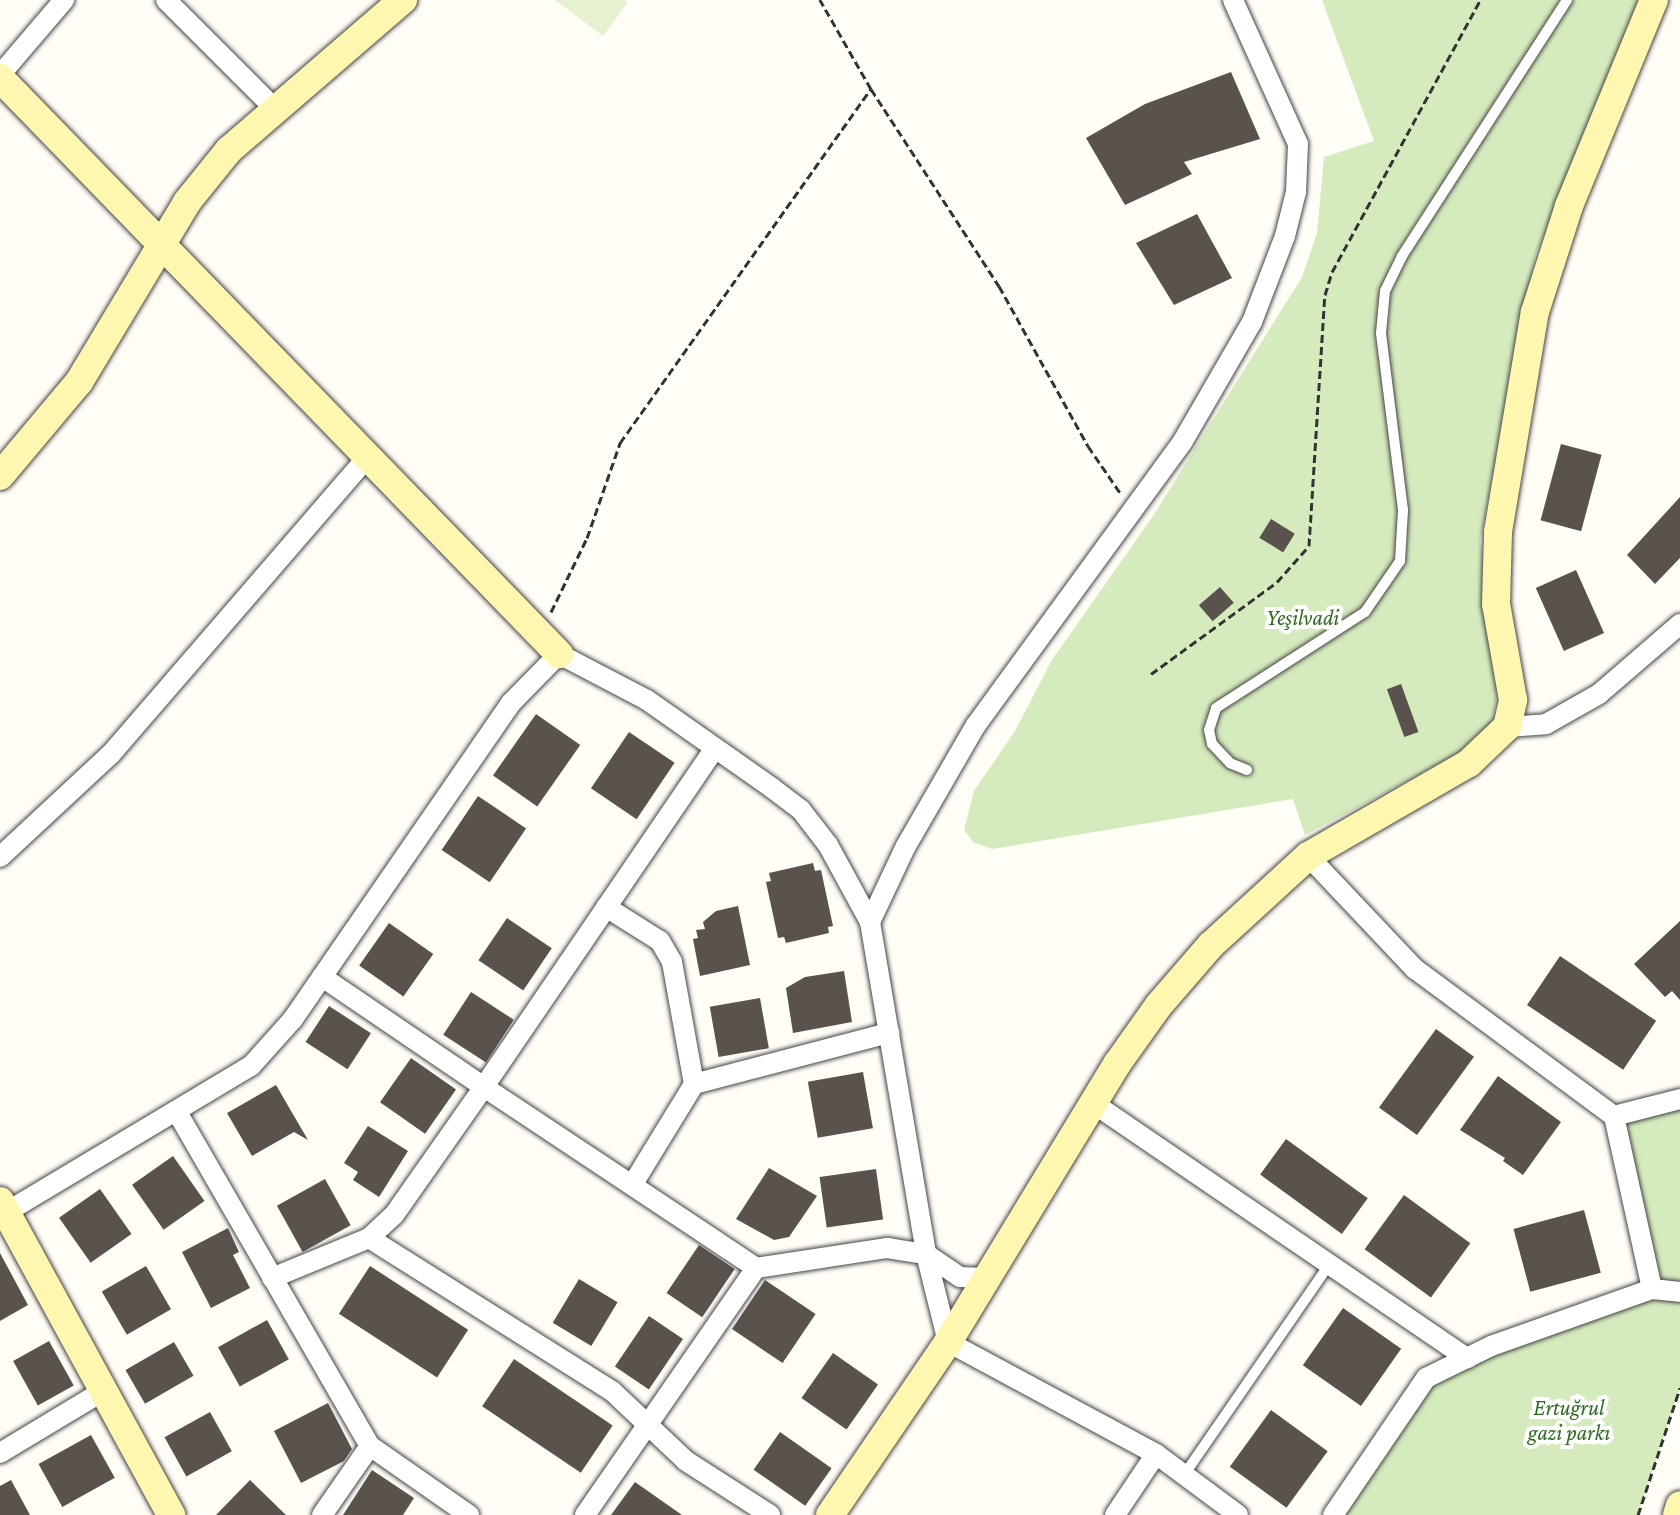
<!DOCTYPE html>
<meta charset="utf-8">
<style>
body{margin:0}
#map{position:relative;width:1680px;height:1515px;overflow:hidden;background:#fffdf5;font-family:"Crimson Pro",serif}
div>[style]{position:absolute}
.green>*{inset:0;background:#d5ebbd}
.pitch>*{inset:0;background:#e6f2cf}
.building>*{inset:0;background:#5a524d;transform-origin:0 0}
.path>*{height:3px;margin-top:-1.5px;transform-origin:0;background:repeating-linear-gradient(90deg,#333 0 8px,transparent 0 12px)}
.roads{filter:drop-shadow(0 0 2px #444) drop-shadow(0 0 2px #444)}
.lane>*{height:10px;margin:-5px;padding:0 5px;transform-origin:5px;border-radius:5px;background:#fff}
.street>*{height:20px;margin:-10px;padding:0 10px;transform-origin:10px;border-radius:10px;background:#fff}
.secondary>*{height:28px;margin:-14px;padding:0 14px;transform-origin:14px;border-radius:14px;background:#fff6b0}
span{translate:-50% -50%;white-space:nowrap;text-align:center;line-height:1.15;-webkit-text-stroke:8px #fff;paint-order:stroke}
.park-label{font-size:22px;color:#2f6b1f;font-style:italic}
</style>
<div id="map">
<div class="green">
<i style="clip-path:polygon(1322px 0,1647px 0,1535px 256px,1480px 541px,1499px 684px,1492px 721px,1478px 743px,1305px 835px,1293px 799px,992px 849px,973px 842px,964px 830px,974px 791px,1015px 731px,1052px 660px,1153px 516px,1302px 277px,1317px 233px,1324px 157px,1374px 141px)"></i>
<i style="clip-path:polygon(1680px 1099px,1680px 1388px,1638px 1515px,1333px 1515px,1426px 1378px,1652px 1289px,1614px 1116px)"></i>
</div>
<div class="pitch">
<i style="clip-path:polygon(555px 0,625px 0,628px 2px,603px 36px)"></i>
</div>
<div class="building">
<i style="clip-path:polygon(1231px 72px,1260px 139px,1184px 162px,1192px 174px,1125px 205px,1086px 138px,1145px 104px)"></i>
<i style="clip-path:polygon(1197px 214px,1232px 278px,1174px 305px,1136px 243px)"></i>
<i style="left:1561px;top:444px;width:42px;height:79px;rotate:15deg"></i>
<i style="clip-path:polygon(1680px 497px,1680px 558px,1655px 584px,1627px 555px)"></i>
<i style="left:1271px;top:519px;width:28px;height:22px;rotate:32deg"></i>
<i style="left:1576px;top:570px;width:69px;height:44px;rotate:66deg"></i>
<i style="left:1220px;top:587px;width:21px;height:28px;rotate:49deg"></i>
<i style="left:1401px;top:684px;width:51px;height:15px;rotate:70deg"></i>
<i style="left:536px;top:714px;width:54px;height:75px;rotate:35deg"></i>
<i style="left:629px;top:732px;width:55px;height:68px;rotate:34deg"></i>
<i style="left:478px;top:796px;width:58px;height:65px;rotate:34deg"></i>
<i style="clip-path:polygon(813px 863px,815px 871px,821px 870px,833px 926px,828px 927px,829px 933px,786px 943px,784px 937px,778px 938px,766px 882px,771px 881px,769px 873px)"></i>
<i style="clip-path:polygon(738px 906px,750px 965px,700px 976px,693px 939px,698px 938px,696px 930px,705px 929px,703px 922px,716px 911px)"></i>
<i style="left:507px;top:918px;width:54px;height:51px;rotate:34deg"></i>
<i style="clip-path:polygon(1680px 921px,1680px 1000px,1672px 991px,1665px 997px,1634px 964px)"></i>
<i style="left:389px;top:923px;width:54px;height:52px;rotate:35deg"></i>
<i style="left:1560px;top:956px;width:116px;height:59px;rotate:34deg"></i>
<i style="clip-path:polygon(844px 971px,852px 1022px,793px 1033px,786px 988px,805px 977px)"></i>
<i style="left:471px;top:992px;width:51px;height:51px;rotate:33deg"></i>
<i style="left:760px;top:998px;width:51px;height:51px;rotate:80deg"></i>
<i style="left:329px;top:1006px;width:50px;height:43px;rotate:33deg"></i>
<i style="left:1436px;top:1029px;width:47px;height:97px;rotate:36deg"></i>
<i style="left:411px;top:1058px;width:55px;height:54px;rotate:35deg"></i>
<i style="left:863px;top:1072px;width:57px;height:56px;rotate:80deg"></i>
<i style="clip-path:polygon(1498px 1076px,1561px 1122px,1523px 1175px,1503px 1161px,1505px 1158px,1460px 1130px)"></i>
<i style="clip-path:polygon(276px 1085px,308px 1140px,294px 1132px,252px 1156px,227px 1113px)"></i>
<i style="clip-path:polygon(368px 1126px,408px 1151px,379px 1197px,353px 1180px,358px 1172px,344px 1163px)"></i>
<i style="left:1286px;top:1139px;width:101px;height:44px;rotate:36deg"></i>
<i style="left:173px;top:1156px;width:55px;height:50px;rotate:55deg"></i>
<i style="clip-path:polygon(769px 1168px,817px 1196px,789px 1237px,774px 1240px,736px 1219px)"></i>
<i style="left:876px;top:1169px;width:51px;height:57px;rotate:82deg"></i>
<i style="left:325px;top:1179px;width:53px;height:55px;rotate:61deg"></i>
<i style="left:100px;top:1189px;width:55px;height:50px;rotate:55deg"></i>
<i style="left:1404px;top:1195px;width:82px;height:67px;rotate:36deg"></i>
<i style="left:1584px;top:1210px;width:65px;height:73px;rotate:75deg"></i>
<i style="clip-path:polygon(228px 1228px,239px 1252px,233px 1255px,250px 1288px,211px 1308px,182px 1252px)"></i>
<i style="left:699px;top:1245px;width:43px;height:58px;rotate:34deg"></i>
<i style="clip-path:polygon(0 1253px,28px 1305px,0 1321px)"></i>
<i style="left:146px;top:1266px;width:50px;height:51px;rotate:60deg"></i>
<i style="left:370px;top:1266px;width:117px;height:57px;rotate:33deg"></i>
<i style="left:579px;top:1279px;width:45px;height:51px;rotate:31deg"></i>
<i style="left:765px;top:1280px;width:61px;height:59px;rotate:34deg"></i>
<i style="left:1343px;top:1308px;width:71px;height:70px;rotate:35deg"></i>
<i style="left:649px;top:1316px;width:41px;height:61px;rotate:34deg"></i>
<i style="left:267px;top:1320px;width:45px;height:56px;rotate:61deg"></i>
<i style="left:49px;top:1341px;width:51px;height:41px;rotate:61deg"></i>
<i style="left:174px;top:1342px;width:39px;height:56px;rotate:60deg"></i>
<i style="left:833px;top:1353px;width:55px;height:55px;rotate:35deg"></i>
<i style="left:514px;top:1359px;width:119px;height:57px;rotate:34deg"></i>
<i style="clip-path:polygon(328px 1403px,352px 1449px,344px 1461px,301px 1483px,274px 1431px)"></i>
<i style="left:1271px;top:1410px;width:70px;height:70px;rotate:36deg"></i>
<i style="left:210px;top:1412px;width:45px;height:52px;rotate:61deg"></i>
<i style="left:780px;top:1432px;width:63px;height:46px;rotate:35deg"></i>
<i style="left:91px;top:1435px;width:49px;height:60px;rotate:61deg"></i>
<i style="clip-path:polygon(372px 1470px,414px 1498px,403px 1515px,343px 1515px)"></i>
<i style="clip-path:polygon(11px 1480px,30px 1515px,0 1515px,0 1486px)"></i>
<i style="clip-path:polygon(250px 1480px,286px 1515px,216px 1515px)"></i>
<i style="clip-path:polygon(635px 1482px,682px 1515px,611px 1515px)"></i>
</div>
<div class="path">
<i style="left:871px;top:89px;width:235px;rotate:57deg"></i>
<i style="left:999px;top:286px;width:183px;rotate:60.9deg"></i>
<i style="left:1088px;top:446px;width:58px;rotate:55.5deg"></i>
<i style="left:551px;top:612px;width:82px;rotate:-64.1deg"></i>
<i style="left:587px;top:538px;width:101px;rotate:-70.8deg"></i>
<i style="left:620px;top:443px;width:434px;rotate:-54.7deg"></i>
<i style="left:871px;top:89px;width:103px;rotate:-119.8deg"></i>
<i style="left:1151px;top:674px;width:156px;rotate:-36.1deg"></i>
<i style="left:1277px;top:582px;width:48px;rotate:-48.4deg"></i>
<i style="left:1309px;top:546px;width:252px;rotate:-86.4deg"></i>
<i style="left:1325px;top:295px;width:24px;rotate:-73deg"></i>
<i style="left:1332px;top:272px;width:310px;rotate:-61.4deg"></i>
<i style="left:1638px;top:1515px;width:134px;rotate:-71.7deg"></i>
</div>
<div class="roads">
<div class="lane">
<i style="left:1247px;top:770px;width:18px;rotate:-158deg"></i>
<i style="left:1230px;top:763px;width:26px;rotate:-133deg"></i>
<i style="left:1212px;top:744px;width:14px;rotate:-102deg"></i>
<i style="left:1209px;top:730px;width:23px;rotate:-72deg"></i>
<i style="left:1216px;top:708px;width:177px;rotate:-32.8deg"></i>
<i style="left:1365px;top:612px;width:62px;rotate:-55.5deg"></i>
<i style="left:1400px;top:561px;width:51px;rotate:-86.6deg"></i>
<i style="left:1403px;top:510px;width:178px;rotate:-97.1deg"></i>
<i style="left:1381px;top:333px;width:42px;rotate:-84.6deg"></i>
<i style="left:1385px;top:291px;width:39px;rotate:-64deg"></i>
<i style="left:1402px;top:256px;width:305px;rotate:-57.2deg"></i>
<i style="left:1184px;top:1475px;width:257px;rotate:-55.4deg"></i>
</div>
<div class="street">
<i style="left:166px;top:0;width:153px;rotate:45deg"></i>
<i style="left:0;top:75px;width:99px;rotate:-49.5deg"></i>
<i style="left:1507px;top:727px;width:39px;rotate:-4deg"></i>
<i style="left:1546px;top:724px;width:61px;rotate:-29.5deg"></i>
<i style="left:1599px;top:694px;width:107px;rotate:-40.8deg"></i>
<i style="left:713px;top:751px;width:407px;rotate:124.3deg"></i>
<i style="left:484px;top:1087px;width:327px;rotate:33.6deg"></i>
<i style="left:1308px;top:856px;width:156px;rotate:46.6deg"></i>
<i style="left:1415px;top:969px;width:247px;rotate:36.5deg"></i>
<i style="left:1614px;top:1116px;width:177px;rotate:77.6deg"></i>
<i style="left:0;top:857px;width:151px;rotate:-42.9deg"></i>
<i style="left:111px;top:754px;width:392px;rotate:-49.2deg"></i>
<i style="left:606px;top:907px;width:64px;rotate:32.2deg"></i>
<i style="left:660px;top:941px;width:24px;rotate:60deg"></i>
<i style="left:672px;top:962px;width:124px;rotate:79.8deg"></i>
<i style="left:870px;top:922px;width:84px;rotate:-64.7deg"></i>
<i style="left:906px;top:846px;width:140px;rotate:-60deg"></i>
<i style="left:976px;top:725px;width:351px;rotate:-53.9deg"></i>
<i style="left:1183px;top:441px;width:138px;rotate:-59.9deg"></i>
<i style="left:1252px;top:322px;width:92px;rotate:-69deg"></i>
<i style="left:1285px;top:236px;width:45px;rotate:-76deg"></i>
<i style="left:1296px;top:192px;width:48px;rotate:-87.6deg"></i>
<i style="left:1298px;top:144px;width:158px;rotate:-114.3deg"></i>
<i style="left:1093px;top:1103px;width:453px;rotate:34.3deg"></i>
<i style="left:177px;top:1112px;width:386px;rotate:60deg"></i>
<i style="left:370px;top:1446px;width:84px;rotate:124.8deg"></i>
<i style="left:1614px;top:1116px;width:68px;rotate:-14.4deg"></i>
<i style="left:634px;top:1182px;width:115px;rotate:-58.5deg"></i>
<i style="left:694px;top:1084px;width:202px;rotate:-14.7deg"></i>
<i style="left:0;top:1216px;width:292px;rotate:-30.9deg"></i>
<i style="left:251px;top:1066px;width:63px;rotate:-48.2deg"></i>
<i style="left:293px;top:1019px;width:383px;rotate:-55.4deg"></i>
<i style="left:510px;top:704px;width:70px;rotate:-45.6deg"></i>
<i style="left:559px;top:654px;width:99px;rotate:27.6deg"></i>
<i style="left:647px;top:700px;width:153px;rotate:35.1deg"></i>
<i style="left:772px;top:788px;width:36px;rotate:37deg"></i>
<i style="left:801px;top:810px;width:44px;rotate:52.4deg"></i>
<i style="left:828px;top:845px;width:88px;rotate:61.4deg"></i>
<i style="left:870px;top:922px;width:337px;rotate:80.4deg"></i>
<i style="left:926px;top:1254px;width:91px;rotate:76deg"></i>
<i style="left:948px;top:1342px;width:236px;rotate:28.3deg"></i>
<i style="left:1156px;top:1454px;width:102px;rotate:36.6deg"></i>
<i style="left:369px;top:1238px;width:287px;rotate:32.2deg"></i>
<i style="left:612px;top:1391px;width:102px;rotate:43.4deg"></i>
<i style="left:686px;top:1461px;width:100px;rotate:32.7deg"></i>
<i style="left:272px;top:1278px;width:105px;rotate:-22.4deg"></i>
<i style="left:369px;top:1238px;width:34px;rotate:-43deg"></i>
<i style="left:394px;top:1215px;width:156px;rotate:-54.9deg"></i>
<i style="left:484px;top:1087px;width:196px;rotate:-145.8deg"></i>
<i style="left:370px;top:1446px;width:121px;rotate:34.9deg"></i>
<i style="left:0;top:1453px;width:120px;rotate:-31deg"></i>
<i style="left:585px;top:1515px;width:300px;rotate:-55.3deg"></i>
<i style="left:756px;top:1268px;width:133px;rotate:-8.7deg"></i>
<i style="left:887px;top:1248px;width:39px;rotate:9deg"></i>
<i style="left:926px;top:1254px;width:41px;rotate:34.1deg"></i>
<i style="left:960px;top:1277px;width:26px;rotate:2deg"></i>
<i style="left:1115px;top:1515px;width:73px;rotate:-56.1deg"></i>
<i style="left:1333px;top:1515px;width:166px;rotate:-55.8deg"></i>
<i style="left:1426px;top:1378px;width:72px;rotate:-26.2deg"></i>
<i style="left:1491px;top:1346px;width:171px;rotate:-19.5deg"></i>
<i style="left:1652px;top:1289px;width:28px;rotate:6deg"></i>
</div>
<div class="secondary">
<i style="left:0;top:78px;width:803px;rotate:45.86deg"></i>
<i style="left:0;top:476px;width:123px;rotate:-50deg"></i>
<i style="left:79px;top:382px;width:210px;rotate:-59deg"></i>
<i style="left:187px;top:202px;width:67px;rotate:-51.1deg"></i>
<i style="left:229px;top:150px;width:230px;rotate:-40.8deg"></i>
<i style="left:0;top:1201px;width:358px;rotate:61.4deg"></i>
<i style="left:830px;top:1515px;width:209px;rotate:-55.7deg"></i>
<i style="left:948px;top:1342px;width:325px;rotate:-58.7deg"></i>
<i style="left:1117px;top:1064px;width:72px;rotate:-54.6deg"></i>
<i style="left:1159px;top:1005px;width:79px;rotate:-49.1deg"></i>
<i style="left:1211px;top:945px;width:132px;rotate:-42.5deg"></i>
<i style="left:1308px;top:856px;width:186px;rotate:-30deg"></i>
<i style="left:1469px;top:763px;width:52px;rotate:-43.5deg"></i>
<i style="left:1507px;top:727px;width:28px;rotate:-77deg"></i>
<i style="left:1513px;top:700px;width:97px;rotate:-100deg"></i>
<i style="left:1496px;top:604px;width:72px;rotate:-88.4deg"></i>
<i style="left:1498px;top:532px;width:223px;rotate:-80.5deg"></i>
<i style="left:1535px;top:312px;width:111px;rotate:-72.2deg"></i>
<i style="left:1569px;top:206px;width:223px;rotate:-67.6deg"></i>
<i style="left:1677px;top:1515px;width:10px;rotate:-73deg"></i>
</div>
</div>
<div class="park-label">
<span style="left:1303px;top:618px">Yeşilvadi</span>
<span style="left:1569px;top:1420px">Ertuğrul<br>gazi parkı</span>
</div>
</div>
